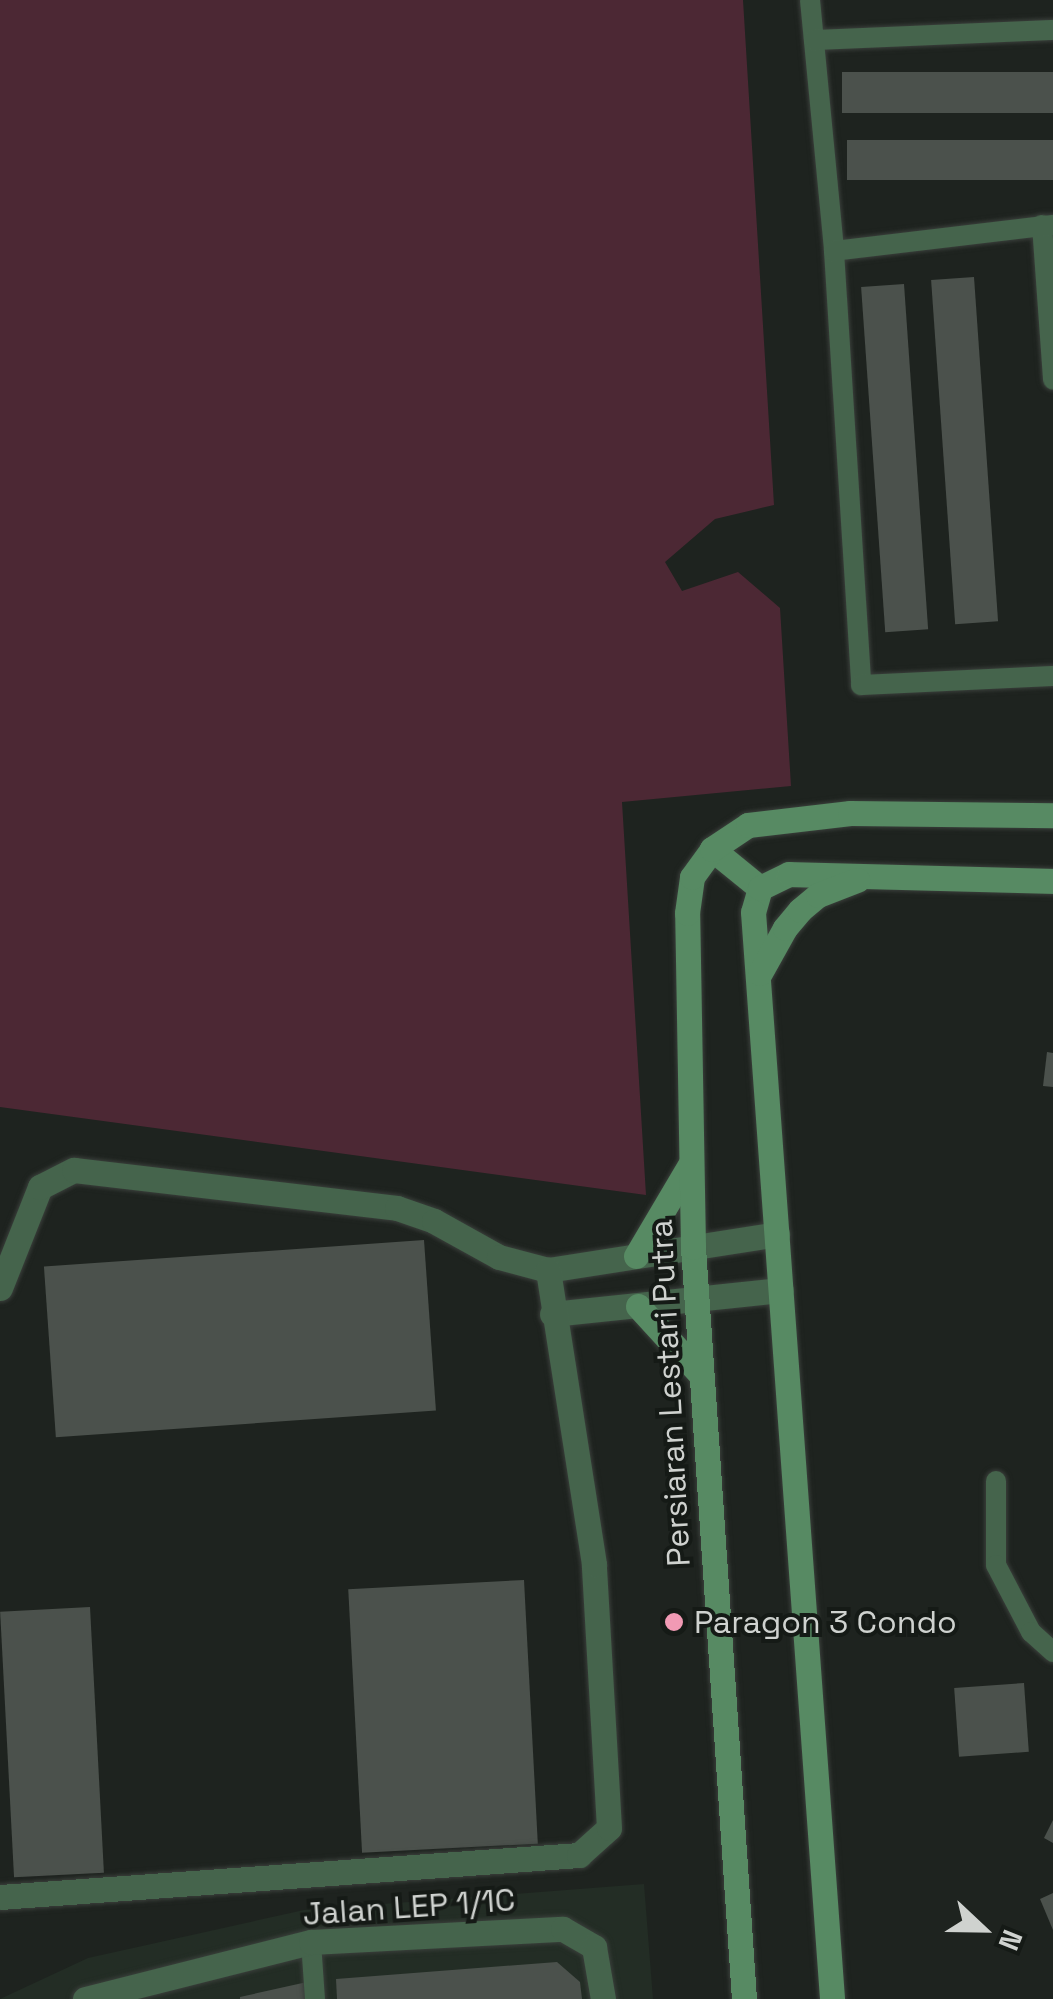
<!DOCTYPE html>
<style>
body{margin:0}
#map{position:relative;width:1053px;height:1999px;overflow:hidden;background:#1e231f;font-family:"Space Grotesk",sans-serif}
div>[style]{position:absolute}
.built>*{inset:0;background:#232d25}
.green>*{inset:0;background:#4c2834}
.building>*{inset:0;background:#4b514c;transform-origin:0 0}
.roads{filter:drop-shadow(0 0 2px #3a3f3b) drop-shadow(0 0 2px #3a3f3b)}
.lane>*{height:20px;margin:-10px;padding:0 10px;transform-origin:10px;border-radius:10px;background:#45644c}
.street>*{height:25px;margin:-12.5px;padding:0 12.5px;transform-origin:12.5px;border-radius:12.5px;background:#45644c}
.secondary>*{height:25px;margin:-12.5px;padding:0 12.5px;transform-origin:12.5px;border-radius:12.5px;background:#578a63}
.dots>*{width:28px;height:28px;translate:-50% -50%;box-sizing:border-box;border:5px solid #151a16;border-radius:50%}
span{translate:-50% -50%;white-space:nowrap;text-align:center;line-height:1.15;-webkit-text-stroke:8px #151a16;paint-order:stroke}
.street-label{font-size:32px;color:#cfd2cf}
.poi-label{font-size:32px;color:#cfd2cf}
.left{translate:0 -50%;text-align:left}
.north{position:absolute;left:933px;top:1879px;width:100px;height:100px;-webkit-text-stroke:8px #151a16;paint-order:stroke;rotate:112deg;font-size:28px;font-weight:700;line-height:40px;text-align:center;color:#cfd2cf}
.north::after{content:'';display:block;margin:auto;width:35px;height:45px;background:#cfd2cf;clip-path:polygon(50% 0,100% 100%,50% 72%,0 100%)}
</style>
<div id="map">
<div class="built">
<i style="clip-path:polygon(644px 1884px,653px 1999px,0 1999px,88px 1958px,304px 1910px)"></i>
</div>
<div class="green">
<i style="clip-path:polygon(0 0,743px 0,774px 505px,715px 519px,665px 562px,682px 591px,738px 572px,780px 608px,791px 786px,622px 802px,646px 1195px,0 1107px)"></i>
</div>
<div class="building">
<i style="left:1053px;top:72px;width:41px;height:211px;rotate:90deg"></i>
<i style="left:1053px;top:140px;width:40px;height:206px;rotate:90deg"></i>
<i style="left:974px;top:277px;width:345px;height:43px;rotate:86deg"></i>
<i style="left:904px;top:284px;width:346px;height:43px;rotate:86deg"></i>
<i style="clip-path:polygon(1047px 1052px,1053px 1053px,1053px 1087px,1043px 1086px)"></i>
<i style="left:424px;top:1240px;width:171px;height:381px;rotate:86deg"></i>
<i style="left:524px;top:1580px;width:264px;height:176px;rotate:87deg"></i>
<i style="left:90px;top:1607px;width:266px;height:90px;rotate:87deg"></i>
<i style="left:1024px;top:1683px;width:69px;height:70px;rotate:86deg"></i>
<i style="clip-path:polygon(1053px 1820px,1053px 1843px,1044px 1838px)"></i>
<i style="clip-path:polygon(1053px 1893px,1053px 1930px,1040px 1899px)"></i>
<i style="clip-path:polygon(557px 1962px,580px 1982px,582px 1999px,337px 1999px,336px 1979px)"></i>
<i style="clip-path:polygon(307px 1982px,309px 1999px,240px 1999px,240px 1997px)"></i>
</div>
<div class="roads">
<div class="lane">
<i style="left:810px;top:0;width:252px;rotate:84.5deg"></i>
<i style="left:834px;top:251px;width:435px;rotate:86.4deg"></i>
<i style="left:861px;top:685px;width:192px;rotate:-2.7deg"></i>
<i style="left:814px;top:40px;width:239px;rotate:-2.4deg"></i>
<i style="left:1042px;top:225px;width:155px;rotate:85.9deg"></i>
<i style="left:834px;top:251px;width:221px;rotate:-6.8deg"></i>
<i style="left:996px;top:1481px;width:84px;rotate:90deg"></i>
<i style="left:996px;top:1565px;width:76px;rotate:62.4deg"></i>
<i style="left:1031px;top:1632px;width:30px;rotate:42deg"></i>
<i style="left:311px;top:1942px;width:57px;rotate:86deg"></i>
</div>
<div class="street">
<i style="left:0;top:1288px;width:109px;rotate:-68.4deg"></i>
<i style="left:40px;top:1187px;width:38px;rotate:-27deg"></i>
<i style="left:74px;top:1170px;width:325px;rotate:6.7deg"></i>
<i style="left:397px;top:1208px;width:39px;rotate:19deg"></i>
<i style="left:434px;top:1221px;width:74px;rotate:29deg"></i>
<i style="left:499px;top:1257px;width:51px;rotate:14.9deg"></i>
<i style="left:548px;top:1270px;width:232px;rotate:-8.9deg"></i>
<i style="left:552px;top:1314px;width:230px;rotate:-6deg"></i>
<i style="left:0;top:1897px;width:581px;rotate:-4.15deg"></i>
<i style="left:579px;top:1855px;width:40px;rotate:-42deg"></i>
<i style="left:609px;top:1828px;width:264px;rotate:-93.3deg"></i>
<i style="left:594px;top:1564px;width:298px;rotate:-98.9deg"></i>
<i style="left:85px;top:1999px;width:233px;rotate:-14.2deg"></i>
<i style="left:311px;top:1942px;width:252px;rotate:-3deg"></i>
<i style="left:563px;top:1929px;width:36px;rotate:30deg"></i>
<i style="left:594px;top:1947px;width:53px;rotate:80.2deg"></i>
</div>
<div class="secondary">
<i style="left:712px;top:849px;width:62px;rotate:39.1deg"></i>
<i style="left:760px;top:888px;width:25px;rotate:106deg"></i>
<i style="left:753px;top:912px;width:1090px;rotate:85.84deg"></i>
<i style="left:760px;top:888px;width:32px;rotate:-26deg"></i>
<i style="left:789px;top:874px;width:264px;rotate:1.5deg"></i>
<i style="left:760px;top:973px;width:51px;rotate:-60.9deg"></i>
<i style="left:785px;top:928px;width:23px;rotate:-50deg"></i>
<i style="left:800px;top:910px;width:23px;rotate:-40deg"></i>
<i style="left:818px;top:895px;width:42px;rotate:-21deg"></i>
<i style="left:636px;top:1256px;width:108px;rotate:-59.4deg"></i>
<i style="left:638px;top:1306px;width:93px;rotate:47.6deg"></i>
<i style="left:744px;top:1999px;width:754px;rotate:-93.88deg"></i>
<i style="left:693px;top:1247px;width:334px;rotate:-91deg"></i>
<i style="left:687px;top:913px;width:36px;rotate:-82deg"></i>
<i style="left:692px;top:877px;width:34px;rotate:-54deg"></i>
<i style="left:712px;top:849px;width:43px;rotate:-33.7deg"></i>
<i style="left:748px;top:825px;width:103px;rotate:-6.7deg"></i>
<i style="left:850px;top:813px;width:203px;rotate:0.6deg"></i>
</div>
</div>
<div class="dots">
<i style="left:674px;top:1622px;background:#f19ab4"></i>
</div>
<div class="street-label">
<span style="left:670px;top:1393px;rotate:-93deg">Persiaran Lestari Putra</span>
<span style="left:409px;top:1907px;rotate:-4deg">Jalan LEP 1/1C</span>
</div>
<div class="poi-label">
<span class="left" style="left:694px;top:1622px">Paragon 3 Condo</span>
</div>
<div class="north">N</div>
</div>
